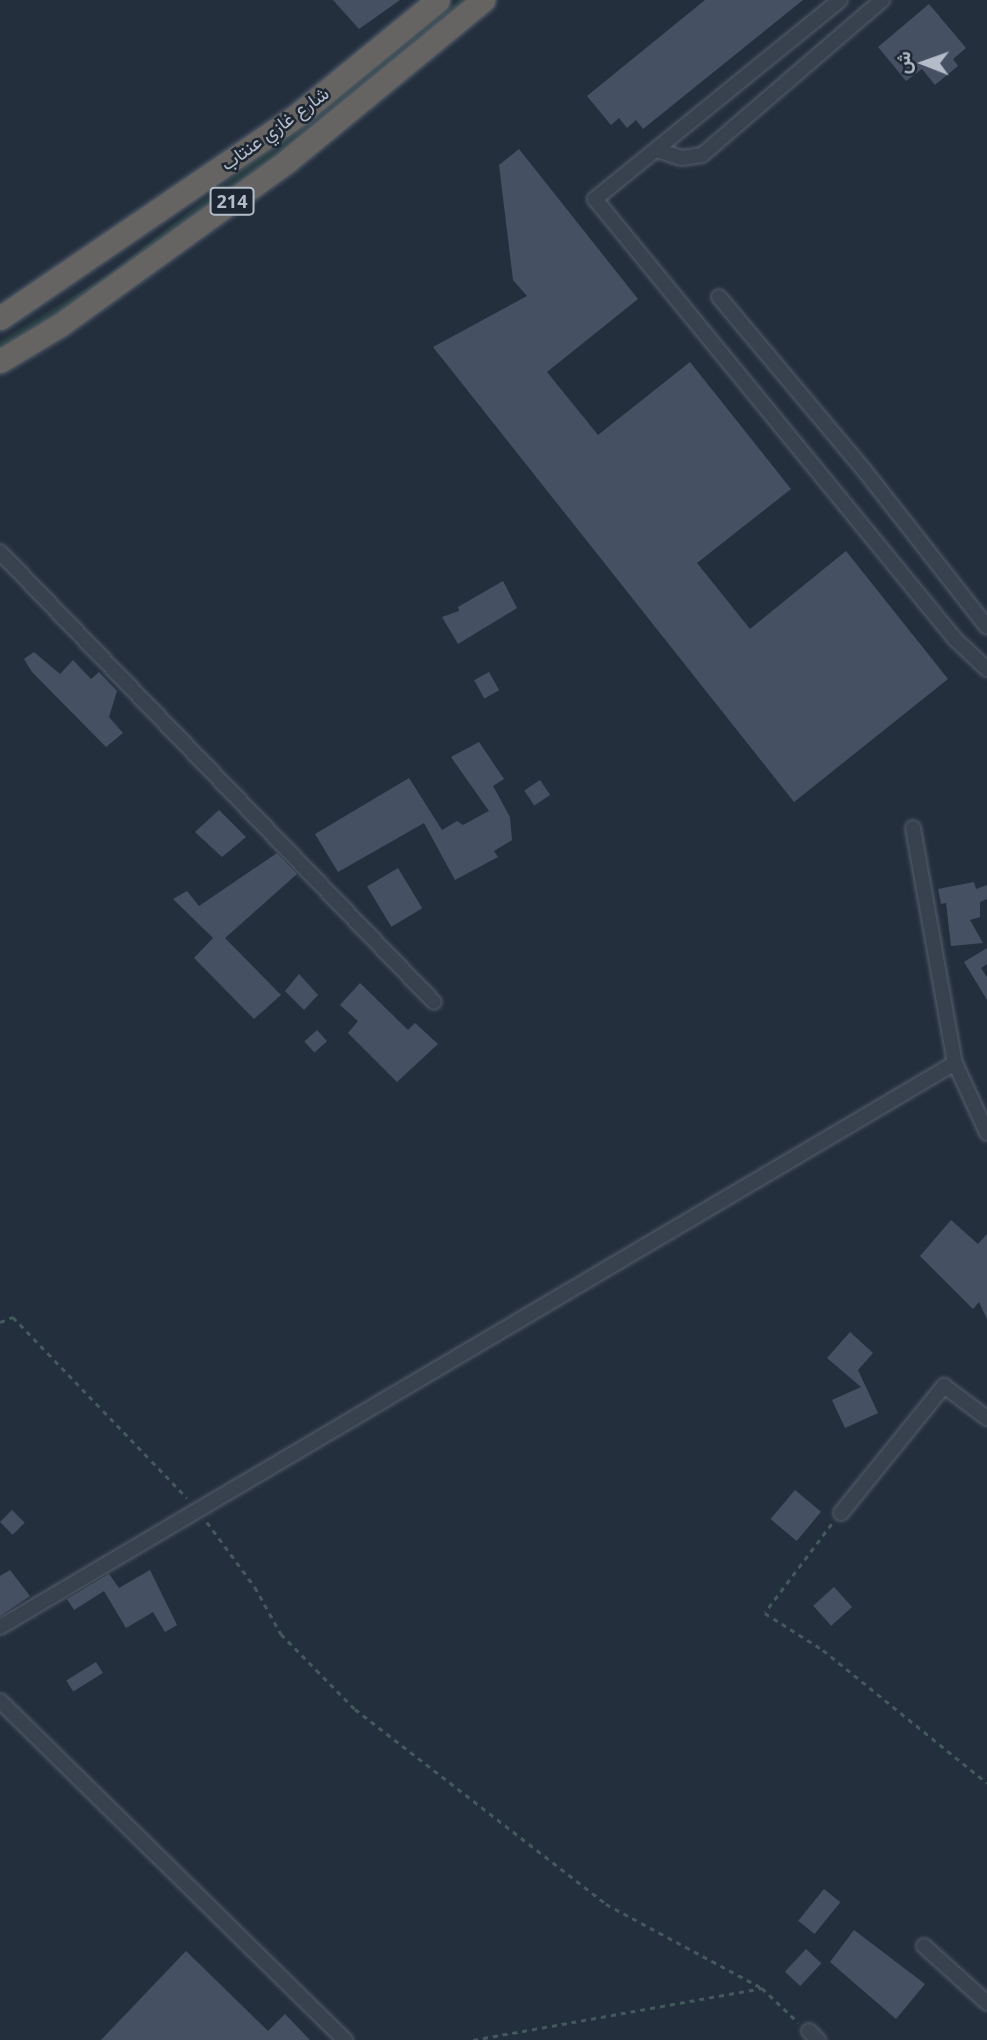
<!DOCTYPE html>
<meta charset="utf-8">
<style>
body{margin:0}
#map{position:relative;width:987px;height:2040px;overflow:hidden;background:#242f3e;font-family:"Open Sans",Vazirmatn,sans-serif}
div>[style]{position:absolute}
.green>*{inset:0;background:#263c3f}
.building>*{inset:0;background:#455162;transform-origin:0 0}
.path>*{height:2.5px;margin-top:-1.25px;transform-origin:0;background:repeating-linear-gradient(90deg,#44595c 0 5px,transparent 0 10px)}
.roads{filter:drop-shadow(0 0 2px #565f6c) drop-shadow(0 0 2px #565f6c)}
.minor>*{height:14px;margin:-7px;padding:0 7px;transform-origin:7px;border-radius:7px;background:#38414e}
.trunk>*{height:23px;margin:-11.5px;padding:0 11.5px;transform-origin:11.5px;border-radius:11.5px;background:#656462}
span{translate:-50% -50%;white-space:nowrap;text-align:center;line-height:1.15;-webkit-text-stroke:5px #1d2633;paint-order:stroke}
.shield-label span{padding:2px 5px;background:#1d2633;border:2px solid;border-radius:5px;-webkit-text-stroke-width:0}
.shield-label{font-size:18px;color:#b4bcc9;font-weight:700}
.street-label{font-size:19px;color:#b4bcc9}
.north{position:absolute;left:889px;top:28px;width:70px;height:70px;-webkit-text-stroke:5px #1d2633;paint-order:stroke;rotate:271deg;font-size:19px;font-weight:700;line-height:28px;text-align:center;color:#b4bcc9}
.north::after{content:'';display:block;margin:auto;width:24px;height:32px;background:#b4bcc9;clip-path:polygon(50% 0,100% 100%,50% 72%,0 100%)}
</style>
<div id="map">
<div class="green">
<i style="clip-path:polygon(458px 0,470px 0,286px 150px,107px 284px,0 350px,0 341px,109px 274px)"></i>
</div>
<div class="building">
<i style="clip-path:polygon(333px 0,400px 0,359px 29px)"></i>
<i style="clip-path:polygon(705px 0,803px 0,643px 129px,636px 120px,627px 128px,619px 118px,611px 125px,587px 96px)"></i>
<i style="clip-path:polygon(929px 4px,966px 48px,953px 59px,958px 66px,935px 85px,922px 69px,906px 81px,878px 47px)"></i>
<i style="clip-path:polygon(519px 149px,638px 299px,547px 372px,598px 435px,690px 362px,791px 489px,697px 563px,750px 629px,846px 551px,948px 679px,794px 802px,433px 347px,527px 296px,513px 280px,499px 165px)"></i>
<i style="clip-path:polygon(503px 581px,517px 608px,458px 644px,442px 617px,459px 611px,458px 607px)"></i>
<i style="clip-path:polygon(34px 652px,60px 674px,73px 660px,91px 679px,99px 672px,117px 691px,109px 717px,123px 733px,106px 747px,32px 672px,24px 659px)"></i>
<i style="left:489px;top:672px;width:21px;height:17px;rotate:61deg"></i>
<i style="clip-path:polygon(479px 742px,504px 779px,493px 786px,510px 817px,512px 840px,494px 851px,498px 857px,455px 880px,424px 823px,338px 872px,315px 834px,409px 778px,442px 830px,457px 821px,463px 825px,489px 811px,451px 757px)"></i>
<i style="left:540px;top:780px;width:18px;height:19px;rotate:56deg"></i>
<i style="clip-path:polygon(219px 810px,246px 837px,222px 857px,195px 832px)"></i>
<i style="clip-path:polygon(277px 853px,297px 874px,225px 938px,281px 995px,254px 1019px,194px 958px,213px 938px,173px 899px,187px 891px,199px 906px)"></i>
<i style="left:398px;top:868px;width:47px;height:36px;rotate:59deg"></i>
<i style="clip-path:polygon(974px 882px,976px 889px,987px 885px,987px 899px,980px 902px,980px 917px,970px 920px,983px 943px,951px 946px,946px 903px,941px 904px,938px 889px)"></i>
<i style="clip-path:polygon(987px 948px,987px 964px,981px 968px,987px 977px,987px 1000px,964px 962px)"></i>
<i style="clip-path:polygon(299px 974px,318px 995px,304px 1010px,285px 991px)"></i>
<i style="clip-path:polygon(360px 983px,408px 1030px,415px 1023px,438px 1044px,397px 1082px,348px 1033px,358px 1021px,340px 1005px)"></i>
<i style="left:317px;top:1030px;width:15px;height:17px;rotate:48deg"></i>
<i style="clip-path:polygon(951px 1220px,978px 1244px,987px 1234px,987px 1319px,979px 1302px,973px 1309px,920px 1256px)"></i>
<i style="clip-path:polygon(850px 1332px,873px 1353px,858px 1370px,878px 1413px,845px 1428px,832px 1400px,861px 1387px,827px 1358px)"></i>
<i style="left:795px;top:1490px;width:34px;height:38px;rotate:40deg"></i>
<i style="left:12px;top:1510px;width:18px;height:17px;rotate:45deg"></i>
<i style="clip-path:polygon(10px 1570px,30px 1596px,0 1616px,0 1576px)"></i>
<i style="clip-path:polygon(150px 1570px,177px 1625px,165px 1632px,153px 1612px,126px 1628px,104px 1591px,74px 1610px,67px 1599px,109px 1574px,119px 1588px)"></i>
<i style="left:834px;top:1587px;width:27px;height:28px;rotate:48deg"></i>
<i style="left:96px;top:1662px;width:13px;height:35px;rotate:58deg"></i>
<i style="left:824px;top:1889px;width:21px;height:41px;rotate:39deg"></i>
<i style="clip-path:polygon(854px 1930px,925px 1984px,896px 2019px,830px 1962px)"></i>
<i style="left:806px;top:1949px;width:21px;height:31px;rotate:43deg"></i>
<i style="clip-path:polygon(186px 1951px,268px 2031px,285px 2014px,310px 2040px,101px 2040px)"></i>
</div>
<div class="path">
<i style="left:0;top:1322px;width:14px;rotate:-21deg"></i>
<i style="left:13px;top:1317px;width:251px;rotate:46.1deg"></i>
<i style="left:207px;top:1522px;width:81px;rotate:53.6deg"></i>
<i style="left:255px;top:1587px;width:54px;rotate:61deg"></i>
<i style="left:281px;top:1634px;width:105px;rotate:45.4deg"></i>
<i style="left:355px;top:1709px;width:318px;rotate:37.8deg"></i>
<i style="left:606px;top:1904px;width:177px;rotate:28.3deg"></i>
<i style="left:762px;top:1988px;width:50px;rotate:43.4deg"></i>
<i style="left:832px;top:1524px;width:111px;rotate:127deg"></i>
<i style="left:765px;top:1613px;width:69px;rotate:32.5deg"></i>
<i style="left:823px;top:1650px;width:211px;rotate:39deg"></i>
<i style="left:473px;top:2040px;width:294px;rotate:-10.2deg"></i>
</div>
<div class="roads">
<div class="minor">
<i style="left:840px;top:0;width:316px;rotate:140.9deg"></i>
<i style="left:595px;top:199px;width:569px;rotate:50.71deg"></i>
<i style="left:955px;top:639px;width:44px;rotate:43.2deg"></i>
<i style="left:657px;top:150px;width:25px;rotate:18deg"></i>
<i style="left:681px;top:158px;width:21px;rotate:-8deg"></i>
<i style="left:702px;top:155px;width:238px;rotate:-40.7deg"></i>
<i style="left:719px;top:297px;width:226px;rotate:50deg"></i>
<i style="left:864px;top:470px;width:199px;rotate:51.9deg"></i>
<i style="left:0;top:552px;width:625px;rotate:46.04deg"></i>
<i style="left:913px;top:828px;width:239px;rotate:79.9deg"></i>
<i style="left:955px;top:1063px;width:77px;rotate:65.4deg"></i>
<i style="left:841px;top:1513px;width:164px;rotate:-51deg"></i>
<i style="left:944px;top:1386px;width:54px;rotate:36.7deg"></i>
<i style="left:0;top:1627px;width:1109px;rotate:-30.57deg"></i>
<i style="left:0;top:1701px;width:484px;rotate:44.5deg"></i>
<i style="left:924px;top:1946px;width:85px;rotate:42.1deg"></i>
<i style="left:809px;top:2031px;width:13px;rotate:45deg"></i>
</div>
<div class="trunk">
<i style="left:0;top:318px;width:363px;rotate:-34.3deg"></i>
<i style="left:300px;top:113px;width:178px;rotate:-39.3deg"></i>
<i style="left:0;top:361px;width:70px;rotate:-31deg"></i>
<i style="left:60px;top:325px;width:280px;rotate:-35.8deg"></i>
<i style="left:287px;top:161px;width:254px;rotate:-39.4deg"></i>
</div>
</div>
<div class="shield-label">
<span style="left:232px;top:201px">214</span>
</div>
<div class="street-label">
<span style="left:275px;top:129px;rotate:-36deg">شارع غازي عنتاب</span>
</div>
<div class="north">ش</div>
</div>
